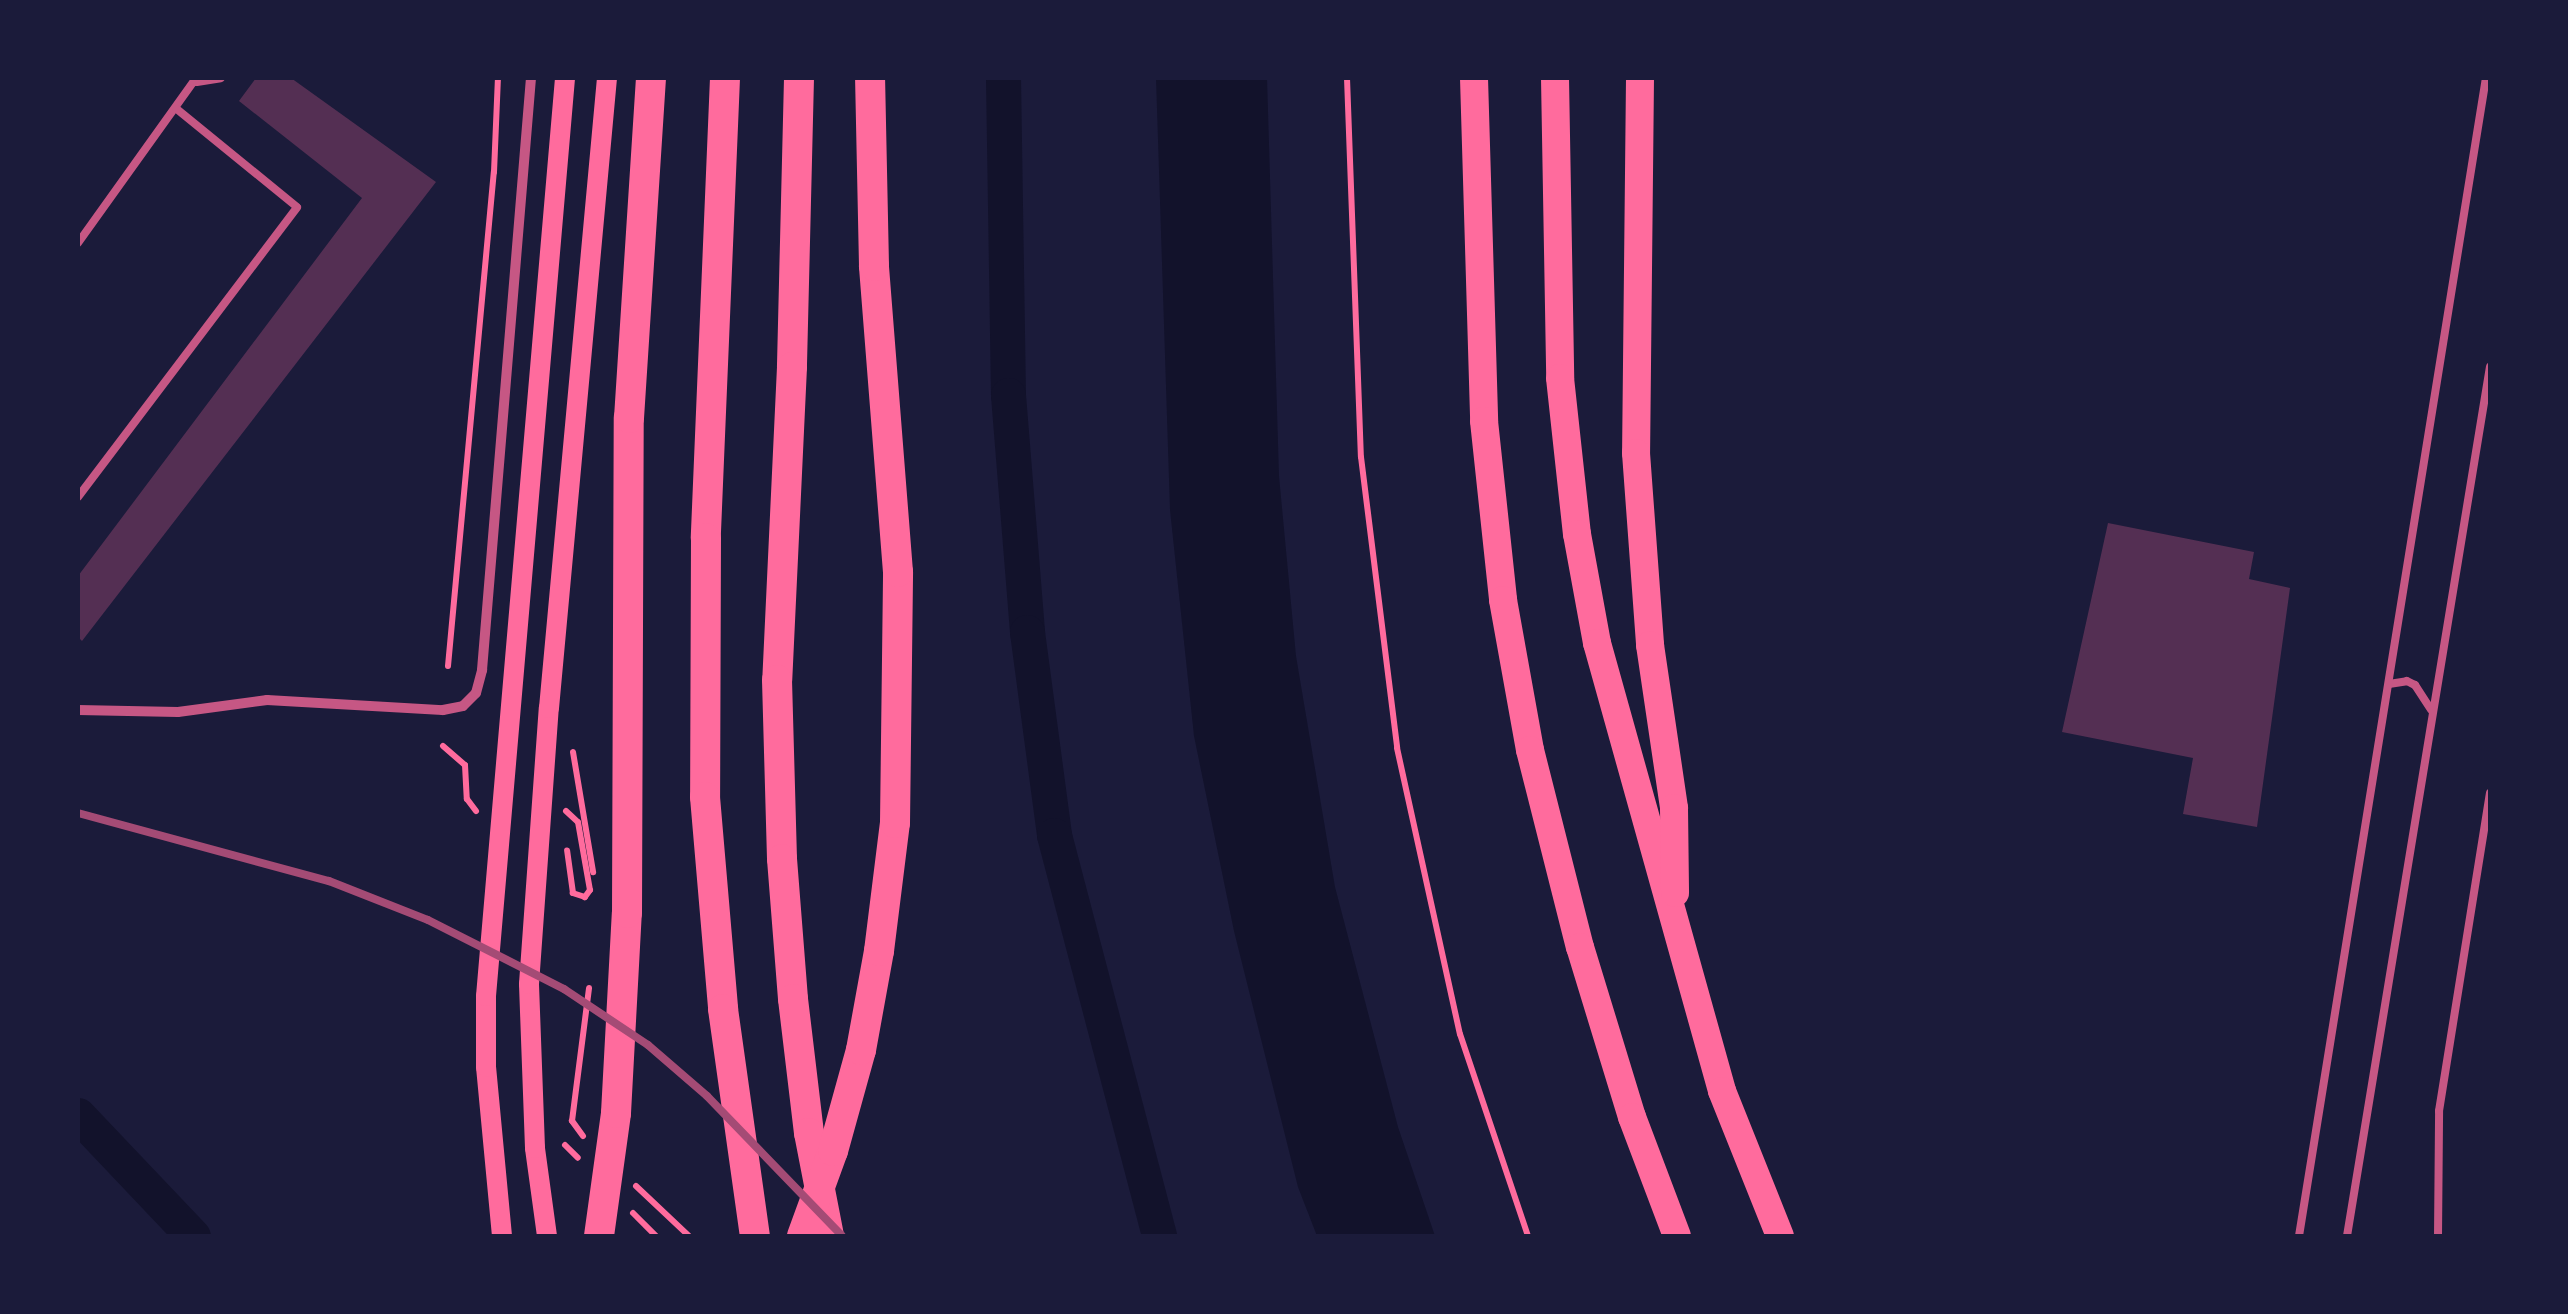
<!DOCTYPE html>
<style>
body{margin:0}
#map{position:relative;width:2568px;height:1314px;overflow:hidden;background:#1b1b3a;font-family:Quicksand,sans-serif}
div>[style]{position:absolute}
.water>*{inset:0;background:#12122b}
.canal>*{height:35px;margin:-17.5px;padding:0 17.5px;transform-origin:17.5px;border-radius:17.5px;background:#12122b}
.building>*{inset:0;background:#542f53}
.path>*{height:6px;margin:-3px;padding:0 3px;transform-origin:3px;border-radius:3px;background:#ff6b9d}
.service>*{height:8px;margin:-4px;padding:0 4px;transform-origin:4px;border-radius:4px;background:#c65784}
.minor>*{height:10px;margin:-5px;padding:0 5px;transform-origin:5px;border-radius:5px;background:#c65784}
.secondary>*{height:20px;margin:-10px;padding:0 10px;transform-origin:10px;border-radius:10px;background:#ff6b9d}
.trunk>*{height:28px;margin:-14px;padding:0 14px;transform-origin:14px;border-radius:14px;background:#ff6b9d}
.motorway>*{height:30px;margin:-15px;padding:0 15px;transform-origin:15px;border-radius:15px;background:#ff6b9d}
.rail>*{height:8px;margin:-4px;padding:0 4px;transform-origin:4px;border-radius:4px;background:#a44b75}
span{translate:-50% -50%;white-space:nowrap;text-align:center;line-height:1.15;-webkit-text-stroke:8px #1b1b3a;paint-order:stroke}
.frame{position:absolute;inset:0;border:80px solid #1b1b3a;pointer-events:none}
</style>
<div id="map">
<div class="water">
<i style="clip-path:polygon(1156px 78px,1267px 78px,1279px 476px,1296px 656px,1335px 887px,1398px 1127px,1435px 1236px,1317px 1236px,1298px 1187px,1234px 931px,1194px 736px,1170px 510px)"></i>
</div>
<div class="canal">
<i style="left:1003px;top:78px;width:317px;rotate:89.1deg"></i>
<i style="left:1008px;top:395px;width:238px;rotate:85.4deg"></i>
<i style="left:1027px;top:632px;width:205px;rotate:82.4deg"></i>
<i style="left:1054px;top:835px;width:415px;rotate:75.3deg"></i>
<i style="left:78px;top:1115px;width:167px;rotate:46.5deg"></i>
</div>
<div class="building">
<i style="clip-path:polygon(256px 78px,291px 78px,436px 182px,82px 641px,78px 637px,78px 576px,362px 198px,239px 101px)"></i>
<i style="clip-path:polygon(2108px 523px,2254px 552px,2249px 579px,2290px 588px,2257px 827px,2183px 814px,2193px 758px,2062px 732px)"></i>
</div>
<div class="path">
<i style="left:1347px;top:78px;width:379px;rotate:87.9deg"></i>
<i style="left:1361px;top:457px;width:293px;rotate:82.9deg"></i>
<i style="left:1397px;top:748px;width:293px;rotate:77.6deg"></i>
<i style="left:1460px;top:1034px;width:213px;rotate:71.4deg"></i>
<i style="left:448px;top:666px;width:496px;rotate:-84.7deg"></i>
<i style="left:494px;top:172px;width:94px;rotate:-87.6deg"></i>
<i style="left:443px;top:746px;width:29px;rotate:41deg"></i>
<i style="left:465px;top:765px;width:34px;rotate:87deg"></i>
<i style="left:467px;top:799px;width:15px;rotate:53deg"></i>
<i style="left:573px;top:752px;width:122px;rotate:80.5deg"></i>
<i style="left:566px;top:811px;width:16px;rotate:43deg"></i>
<i style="left:578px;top:822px;width:69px;rotate:80deg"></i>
<i style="left:590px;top:890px;width:9px;rotate:126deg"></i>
<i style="left:585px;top:897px;width:13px;rotate:-162deg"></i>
<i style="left:573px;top:893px;width:43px;rotate:-97.9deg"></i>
<i style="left:583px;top:1136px;width:19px;rotate:-126deg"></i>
<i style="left:572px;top:1121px;width:134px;rotate:-82.7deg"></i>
<i style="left:565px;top:1145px;width:18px;rotate:45deg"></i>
<i style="left:636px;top:1186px;width:73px;rotate:43.3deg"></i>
<i style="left:633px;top:1213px;width:33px;rotate:45deg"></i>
</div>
<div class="service">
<i style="left:197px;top:82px;width:24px;rotate:-9deg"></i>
<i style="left:78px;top:243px;width:203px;rotate:-54.4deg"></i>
<i style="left:78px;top:497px;width:363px;rotate:-52.9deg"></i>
<i style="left:297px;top:207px;width:155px;rotate:-140.8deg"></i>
<i style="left:2389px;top:684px;width:18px;rotate:-9deg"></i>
<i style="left:2407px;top:681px;width:9px;rotate:27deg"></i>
<i style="left:2415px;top:685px;width:30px;rotate:57deg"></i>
<i style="left:2299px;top:1236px;width:1173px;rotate:-80.83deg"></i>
<i style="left:2347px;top:1236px;width:881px;rotate:-80.66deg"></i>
<i style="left:2438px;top:1236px;width:125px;rotate:-89.5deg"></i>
<i style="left:2439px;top:1111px;width:322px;rotate:-80.9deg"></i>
</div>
<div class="minor">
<i style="left:78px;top:710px;width:100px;rotate:1.1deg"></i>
<i style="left:178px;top:712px;width:90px;rotate:-7.7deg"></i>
<i style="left:267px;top:700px;width:176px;rotate:3.3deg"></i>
<i style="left:443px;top:710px;width:20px;rotate:-11deg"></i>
<i style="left:463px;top:706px;width:18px;rotate:-45deg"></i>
<i style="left:476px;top:693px;width:24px;rotate:-75deg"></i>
<i style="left:482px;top:670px;width:594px;rotate:-85.27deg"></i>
</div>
<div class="secondary">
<i style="left:502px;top:1236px;width:170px;rotate:-95.4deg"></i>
<i style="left:486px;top:1067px;width:71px;rotate:-90deg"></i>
<i style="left:486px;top:996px;width:921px;rotate:-85.08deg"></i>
<i style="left:547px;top:1236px;width:89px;rotate:-97.8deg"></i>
<i style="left:535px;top:1148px;width:164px;rotate:-92.1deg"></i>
<i style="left:529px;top:984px;width:277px;rotate:-85.9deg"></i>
<i style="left:549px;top:708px;width:633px;rotate:-84.74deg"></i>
</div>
<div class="trunk">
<i style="left:1474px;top:78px;width:343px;rotate:88.3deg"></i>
<i style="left:1484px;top:421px;width:180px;rotate:83.9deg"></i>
<i style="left:1503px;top:600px;width:152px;rotate:79.8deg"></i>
<i style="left:1530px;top:750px;width:203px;rotate:75.8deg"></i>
<i style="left:1580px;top:947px;width:178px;rotate:73deg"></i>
<i style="left:1632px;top:1117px;width:127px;rotate:69.3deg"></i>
<i style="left:1555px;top:78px;width:300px;rotate:89deg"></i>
<i style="left:1560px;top:378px;width:157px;rotate:83.8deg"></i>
<i style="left:1577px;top:534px;width:111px;rotate:79.6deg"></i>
<i style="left:1597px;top:643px;width:465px;rotate:74.4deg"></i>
<i style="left:1722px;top:1091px;width:156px;rotate:68.2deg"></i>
<i style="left:1640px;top:78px;width:375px;rotate:90.6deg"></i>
<i style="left:1636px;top:453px;width:193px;rotate:85.8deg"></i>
<i style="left:1650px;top:645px;width:165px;rotate:81.6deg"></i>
<i style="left:1674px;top:808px;width:85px;rotate:89.3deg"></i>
</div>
<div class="motorway">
<i style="left:725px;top:78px;width:460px;rotate:92.4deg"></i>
<i style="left:706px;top:538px;width:259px;rotate:90.2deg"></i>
<i style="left:705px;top:797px;width:213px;rotate:85.1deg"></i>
<i style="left:723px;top:1009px;width:229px;rotate:82deg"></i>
<i style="left:799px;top:78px;width:289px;rotate:91.4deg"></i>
<i style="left:792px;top:367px;width:313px;rotate:92.7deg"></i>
<i style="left:777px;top:680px;width:179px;rotate:88.4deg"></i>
<i style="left:782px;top:859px;width:140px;rotate:85.5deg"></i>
<i style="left:793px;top:999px;width:135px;rotate:83.2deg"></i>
<i style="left:809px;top:1133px;width:105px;rotate:79deg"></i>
<i style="left:599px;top:1236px;width:124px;rotate:-82.1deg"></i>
<i style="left:616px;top:1113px;width:200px;rotate:-86.9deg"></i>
<i style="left:627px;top:913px;width:495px;rotate:-89.8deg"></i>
<i style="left:629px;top:418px;width:341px;rotate:-86.3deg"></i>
<i style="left:802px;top:1236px;width:90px;rotate:-70deg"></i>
<i style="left:833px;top:1151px;width:105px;rotate:-74.5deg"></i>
<i style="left:861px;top:1050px;width:101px;rotate:-79.7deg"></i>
<i style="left:879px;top:951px;width:129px;rotate:-82.9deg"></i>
<i style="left:895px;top:823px;width:251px;rotate:-89.3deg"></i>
<i style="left:898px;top:572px;width:307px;rotate:-94.5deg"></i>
<i style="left:874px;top:266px;width:188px;rotate:-91.2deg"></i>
</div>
<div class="rail">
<i style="left:78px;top:813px;width:260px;rotate:15.2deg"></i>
<i style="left:329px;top:881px;width:106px;rotate:21.5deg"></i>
<i style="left:428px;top:920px;width:153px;rotate:26.9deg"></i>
<i style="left:564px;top:989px;width:101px;rotate:33.7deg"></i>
<i style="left:648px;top:1045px;width:78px;rotate:40.8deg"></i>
<i style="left:707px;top:1096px;width:194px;rotate:46deg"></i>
</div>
<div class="frame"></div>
</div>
